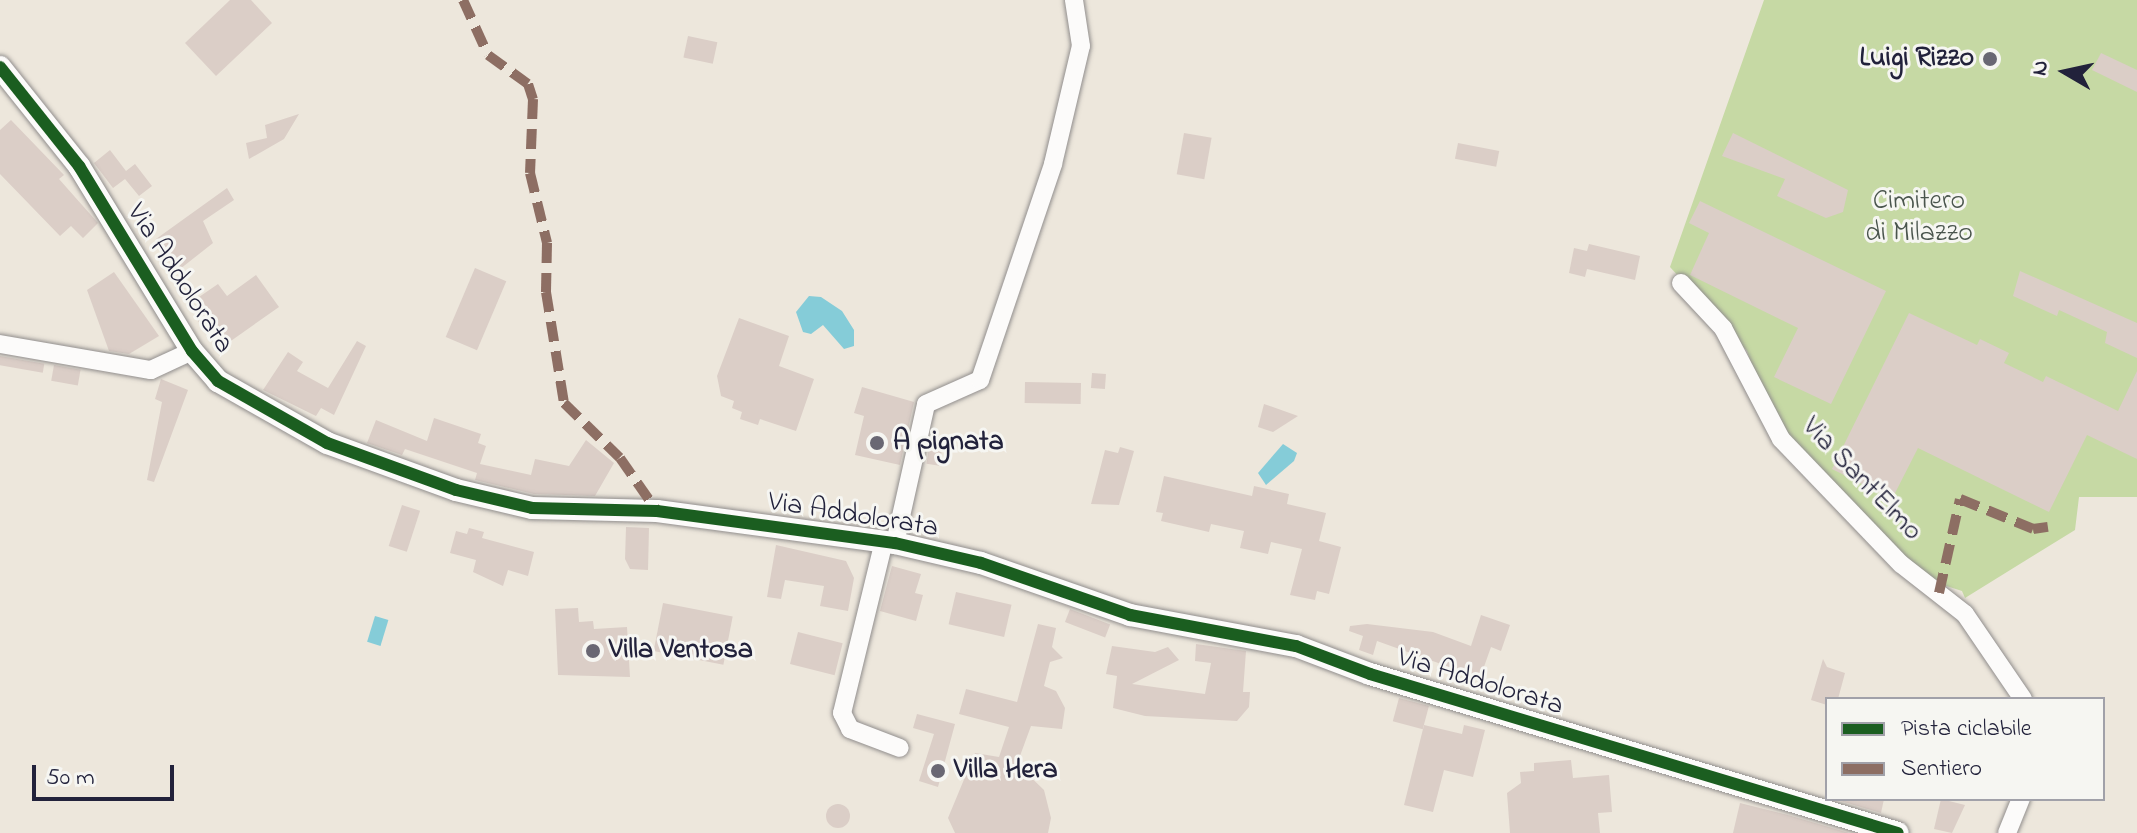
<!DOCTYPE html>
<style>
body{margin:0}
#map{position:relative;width:2137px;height:833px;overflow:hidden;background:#ede7dc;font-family:"Indie Flower",sans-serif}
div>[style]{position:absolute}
.green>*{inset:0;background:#c6d9a4}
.water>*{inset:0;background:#85ccd8;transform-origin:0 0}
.building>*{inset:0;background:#dbcec7;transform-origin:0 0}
.round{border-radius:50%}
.roads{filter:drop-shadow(0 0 2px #918e8d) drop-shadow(0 0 2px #918e8d)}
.minor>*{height:18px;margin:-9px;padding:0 9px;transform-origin:9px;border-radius:9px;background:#fcfbfa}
.tertiary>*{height:22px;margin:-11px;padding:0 11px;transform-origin:11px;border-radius:11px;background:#fcfbfa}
.quiet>*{height:10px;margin-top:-5px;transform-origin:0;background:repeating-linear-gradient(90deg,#8d6e63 0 20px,transparent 0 30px)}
.cycleway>*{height:12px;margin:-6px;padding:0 6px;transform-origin:6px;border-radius:6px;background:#1b5e20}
.dots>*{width:22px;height:22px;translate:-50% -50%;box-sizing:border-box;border:4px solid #f6f6f2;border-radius:50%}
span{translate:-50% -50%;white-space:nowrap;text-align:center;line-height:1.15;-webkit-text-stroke:6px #f6f6f2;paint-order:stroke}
.poi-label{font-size:28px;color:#22223b;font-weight:700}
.right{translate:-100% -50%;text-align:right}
.left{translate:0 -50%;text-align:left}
.park-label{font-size:28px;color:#4a554d}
.street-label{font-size:28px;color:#22223b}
.legend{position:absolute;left:1825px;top:697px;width:280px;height:104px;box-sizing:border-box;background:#f6f6f2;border:2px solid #a1a1a9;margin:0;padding:10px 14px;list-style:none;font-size:24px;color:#22223b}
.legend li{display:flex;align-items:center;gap:16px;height:40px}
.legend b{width:40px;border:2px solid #a1a1a9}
.north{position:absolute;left:2025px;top:32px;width:80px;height:80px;-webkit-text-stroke:6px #f6f6f2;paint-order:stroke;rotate:279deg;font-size:22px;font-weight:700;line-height:32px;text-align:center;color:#22223b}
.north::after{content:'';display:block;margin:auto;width:28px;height:36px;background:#22223b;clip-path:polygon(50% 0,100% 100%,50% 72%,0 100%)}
.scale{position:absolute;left:32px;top:765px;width:142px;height:36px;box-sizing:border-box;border:4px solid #22223b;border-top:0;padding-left:10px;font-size:24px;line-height:28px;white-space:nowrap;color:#22223b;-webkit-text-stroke:6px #f6f6f2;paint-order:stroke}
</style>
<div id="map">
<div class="green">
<i style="clip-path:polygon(1764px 0,2137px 0,2137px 497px,2079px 497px,2075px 530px,1965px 598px,1962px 591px,1931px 581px,1806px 462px,1759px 388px,1747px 351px,1670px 267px)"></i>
</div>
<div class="water">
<i style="clip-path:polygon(809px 296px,821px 297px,842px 311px,854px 330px,854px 346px,844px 349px,823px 325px,811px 334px,803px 332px,796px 312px)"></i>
<i style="clip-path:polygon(1283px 444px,1297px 453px,1294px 461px,1266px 485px,1258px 473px)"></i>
<i style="left:375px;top:616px;width:14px;height:27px;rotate:17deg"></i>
</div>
<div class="building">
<i style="clip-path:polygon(230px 0,251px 0,272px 23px,216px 76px,185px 43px)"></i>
<i style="left:688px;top:36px;width:30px;height:22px;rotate:12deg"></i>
<i style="clip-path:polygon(2101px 53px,2137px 70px,2137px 92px,2092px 70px)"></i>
<i style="clip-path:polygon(299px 114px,284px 139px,249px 159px,246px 143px,267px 138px,265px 125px)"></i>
<i style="clip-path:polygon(11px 120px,64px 175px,59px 179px,98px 223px,83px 238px,71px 226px,60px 236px,0 174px,0 130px)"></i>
<i style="left:1184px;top:133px;width:28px;height:42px;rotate:10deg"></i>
<i style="clip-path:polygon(1733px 133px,1848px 190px,1843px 212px,1826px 218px,1777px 196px,1785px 179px,1722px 156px)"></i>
<i style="left:1458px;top:143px;width:42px;height:16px;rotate:11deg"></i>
<i style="clip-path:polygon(110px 150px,126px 171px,135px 164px,152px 186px,139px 196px,125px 179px,113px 188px,94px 163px)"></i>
<i style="clip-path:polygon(227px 188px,234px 200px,203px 221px,213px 243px,180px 269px,156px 239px)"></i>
<i style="clip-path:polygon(1700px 201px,1886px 291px,1831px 404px,1774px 377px,1798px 328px,1690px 275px,1709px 233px,1689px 223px)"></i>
<i style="clip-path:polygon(1589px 244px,1640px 256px,1635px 280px,1587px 269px,1585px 277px,1569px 273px,1574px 248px,1587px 251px)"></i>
<i style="left:475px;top:268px;width:34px;height:75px;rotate:23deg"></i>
<i style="clip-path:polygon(2020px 271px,2137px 323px,2137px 358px,2105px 343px,2107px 332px,2059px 310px,2057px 316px,2013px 296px)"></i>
<i style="clip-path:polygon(114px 272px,159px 336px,129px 354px,109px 351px,87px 290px)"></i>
<i style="clip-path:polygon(256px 275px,279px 307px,218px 350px,198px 321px,210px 312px,199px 297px,218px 284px,227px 296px)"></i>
<i style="clip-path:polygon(1909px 313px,1977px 345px,1980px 339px,2009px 353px,2004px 363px,2043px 382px,2046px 376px,2118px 411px,2137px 371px,2137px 459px,2087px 435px,2049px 512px,1918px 448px,1892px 499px,1832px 469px)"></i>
<i style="clip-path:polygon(739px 318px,789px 336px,779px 366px,814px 379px,796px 431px,760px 419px,758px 425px,740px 419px,742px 412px,732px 408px,734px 401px,721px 396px,717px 376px)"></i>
<i style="clip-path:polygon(357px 341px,366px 346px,334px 415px,321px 408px,316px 416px,263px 390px,288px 352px,303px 362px,297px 371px,328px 388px)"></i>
<i style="left:0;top:356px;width:45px;height:9px;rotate:10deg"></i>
<i style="left:54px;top:365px;width:27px;height:16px;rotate:10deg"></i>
<i style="left:1092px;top:373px;width:14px;height:15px;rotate:4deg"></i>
<i style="clip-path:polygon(161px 379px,188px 390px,154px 482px,147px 480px,162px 402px,155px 399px)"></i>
<i style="left:1025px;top:382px;width:56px;height:21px;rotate:1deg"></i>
<i style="clip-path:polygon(862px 387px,914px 402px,900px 465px,855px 455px,864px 416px,854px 413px)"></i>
<i style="clip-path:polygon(1264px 404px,1298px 416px,1273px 432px,1258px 427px)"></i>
<i style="clip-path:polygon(434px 418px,481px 434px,478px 443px,486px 446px,480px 464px,531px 475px,535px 459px,569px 466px,586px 440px,614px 463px,595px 496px,534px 494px,475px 480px,477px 473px,405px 449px,402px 455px,367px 443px,376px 420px,427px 441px)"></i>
<i style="left:931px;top:435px;width:13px;height:29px;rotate:9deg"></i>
<i style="clip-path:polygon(1120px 447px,1134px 451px,1119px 505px,1091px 504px,1105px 450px,1118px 453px)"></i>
<i style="clip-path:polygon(1164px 476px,1252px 496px,1254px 486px,1289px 494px,1287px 504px,1326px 513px,1319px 541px,1341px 547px,1329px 594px,1317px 591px,1315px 600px,1290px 595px,1302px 549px,1271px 542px,1268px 554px,1240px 548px,1244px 531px,1211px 524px,1209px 532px,1161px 521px,1163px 513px,1156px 512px)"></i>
<i style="left:402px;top:505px;width:19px;height:43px;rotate:18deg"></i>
<i style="clip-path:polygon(626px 527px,649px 528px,648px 570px,630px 569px,625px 559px)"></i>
<i style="clip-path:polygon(469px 528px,484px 532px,482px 538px,534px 552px,528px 576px,508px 570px,503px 586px,473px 572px,476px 560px,450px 553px,456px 531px,467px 534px)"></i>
<i style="clip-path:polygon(776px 545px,846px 561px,854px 578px,848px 611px,820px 606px,824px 586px,785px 580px,781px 599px,767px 597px)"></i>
<i style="clip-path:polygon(892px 566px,921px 574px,915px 593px,923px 595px,916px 621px,880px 611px)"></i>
<i style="left:956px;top:592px;width:57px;height:33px;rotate:13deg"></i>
<i style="left:663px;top:603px;width:71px;height:49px;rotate:11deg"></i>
<i style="clip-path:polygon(578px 608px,579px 622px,593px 621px,594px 629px,627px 627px,630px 677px,558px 675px,555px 609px)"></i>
<i style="left:1070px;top:609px;width:43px;height:14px;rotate:21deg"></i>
<i style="clip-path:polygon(1481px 615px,1510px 625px,1501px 651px,1491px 647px,1480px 678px,1377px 641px,1373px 655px,1359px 650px,1363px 636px,1349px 631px,1350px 626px,1367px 624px,1433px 632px,1471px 646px)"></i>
<i style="clip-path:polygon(1038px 624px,1056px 628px,1052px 647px,1063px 658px,1050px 662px,1044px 686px,1056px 691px,1065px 708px,1062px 729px,1031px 726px,1017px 764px,1044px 790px,1051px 818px,1048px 833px,955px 833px,948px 818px,975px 753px,999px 757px,1009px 727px,959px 714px,966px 689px,1017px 702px)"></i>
<i style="left:798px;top:632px;width:46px;height:33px;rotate:14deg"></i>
<i style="clip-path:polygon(1196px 644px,1246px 651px,1243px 692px,1250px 692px,1249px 707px,1237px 721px,1145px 716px,1113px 708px,1117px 676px,1106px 674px,1112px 646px,1155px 652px,1168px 647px,1179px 660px,1132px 684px,1205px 694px,1211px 663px,1195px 661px)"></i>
<i style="clip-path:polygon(1823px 659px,1827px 667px,1845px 673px,1838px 699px,1827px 699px,1827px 705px,1811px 700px)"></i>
<i style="left:1399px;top:698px;width:31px;height:24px;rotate:15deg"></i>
<i style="clip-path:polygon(917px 714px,955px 724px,938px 787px,919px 781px,934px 734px,913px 728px)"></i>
<i style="clip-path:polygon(1424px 725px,1462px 734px,1464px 725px,1485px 730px,1473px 777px,1444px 770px,1433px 812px,1404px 805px)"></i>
<i style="clip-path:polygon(1571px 760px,1573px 778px,1609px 775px,1612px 812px,1598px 813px,1600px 833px,1510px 833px,1507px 793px,1521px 783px,1520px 772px,1534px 771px,1534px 763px)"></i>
<i style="clip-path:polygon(1834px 799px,1884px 799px,1881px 813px)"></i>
<i style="clip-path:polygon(1941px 799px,1965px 805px,1952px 833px,1934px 829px)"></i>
<i style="clip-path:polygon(1740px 803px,1788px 815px,1849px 833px,1733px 833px)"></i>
<i class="round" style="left:826px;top:804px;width:24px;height:24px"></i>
</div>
<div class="roads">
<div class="minor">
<i style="left:1681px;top:283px;width:62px;rotate:47deg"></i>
<i style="left:1723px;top:328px;width:125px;rotate:62.4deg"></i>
<i style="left:1781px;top:439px;width:173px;rotate:46.2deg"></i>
<i style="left:1901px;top:564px;width:81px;rotate:38deg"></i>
<i style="left:1965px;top:614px;width:103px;rotate:55.7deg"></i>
<i style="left:0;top:344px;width:153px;rotate:9.8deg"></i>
<i style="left:151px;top:370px;width:45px;rotate:-24.9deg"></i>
<i style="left:884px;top:541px;width:177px;rotate:103.7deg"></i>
<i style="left:842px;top:713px;width:18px;rotate:63deg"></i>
<i style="left:850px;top:729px;width:53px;rotate:20.8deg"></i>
<i style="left:895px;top:543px;width:142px;rotate:-77.4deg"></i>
<i style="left:926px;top:404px;width:59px;rotate:-24deg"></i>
<i style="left:980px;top:380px;width:228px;rotate:-71.3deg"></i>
<i style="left:1053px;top:164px;width:121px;rotate:-76.7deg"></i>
<i style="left:1081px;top:46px;width:47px;rotate:-98.7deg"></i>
<i style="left:2007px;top:833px;width:37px;rotate:-68deg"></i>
</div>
<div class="tertiary">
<i style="left:0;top:67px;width:127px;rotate:51.4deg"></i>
<i style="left:79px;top:166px;width:217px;rotate:58.6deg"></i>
<i style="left:192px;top:351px;width:40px;rotate:49deg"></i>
<i style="left:218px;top:381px;width:125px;rotate:29.6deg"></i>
<i style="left:327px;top:443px;width:137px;rotate:20deg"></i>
<i style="left:456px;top:490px;width:78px;rotate:13.3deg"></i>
<i style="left:532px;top:508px;width:125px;rotate:1.4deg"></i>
<i style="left:657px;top:511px;width:240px;rotate:7.7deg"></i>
<i style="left:895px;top:543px;width:88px;rotate:13.1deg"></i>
<i style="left:981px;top:563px;width:158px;rotate:19.2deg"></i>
<i style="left:1130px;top:615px;width:169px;rotate:10.6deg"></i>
<i style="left:1296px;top:646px;width:79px;rotate:20.7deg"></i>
<i style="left:1370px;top:674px;width:551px;rotate:16.76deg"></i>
</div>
</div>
<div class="quiet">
<i style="left:463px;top:0;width:60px;rotate:65.6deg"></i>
<i style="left:488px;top:55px;width:49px;rotate:35.9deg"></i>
<i style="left:528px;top:84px;width:16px;rotate:72deg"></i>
<i style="left:533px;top:99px;width:74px;rotate:92.3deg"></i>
<i style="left:530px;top:173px;width:72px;rotate:76.3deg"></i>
<i style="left:547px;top:243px;width:49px;rotate:91.2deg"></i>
<i style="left:546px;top:292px;width:112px;rotate:80.8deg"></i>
<i style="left:564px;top:403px;width:78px;rotate:44.5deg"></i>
<i style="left:620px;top:458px;width:65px;rotate:55.1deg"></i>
<i style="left:1939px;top:593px;width:96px;rotate:-77.4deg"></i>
<i style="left:1960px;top:499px;width:79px;rotate:22.3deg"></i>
<i style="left:2033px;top:529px;width:15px;rotate:-8deg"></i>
</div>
<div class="cycleway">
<i style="left:0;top:67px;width:127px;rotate:51.4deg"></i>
<i style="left:79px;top:166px;width:217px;rotate:58.6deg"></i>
<i style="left:192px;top:351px;width:40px;rotate:49deg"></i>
<i style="left:218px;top:381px;width:125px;rotate:29.6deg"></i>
<i style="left:327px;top:443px;width:137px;rotate:20deg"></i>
<i style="left:456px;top:490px;width:78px;rotate:13.3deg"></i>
<i style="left:532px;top:508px;width:125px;rotate:1.4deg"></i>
<i style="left:657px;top:511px;width:240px;rotate:7.7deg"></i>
<i style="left:895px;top:543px;width:88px;rotate:13.1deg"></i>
<i style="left:981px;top:563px;width:158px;rotate:19.2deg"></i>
<i style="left:1130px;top:615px;width:169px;rotate:10.6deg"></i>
<i style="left:1296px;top:646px;width:79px;rotate:20.7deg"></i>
<i style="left:1370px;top:674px;width:551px;rotate:16.76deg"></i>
</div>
<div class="dots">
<i style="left:1990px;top:59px;background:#696773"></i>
<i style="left:877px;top:443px;background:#696773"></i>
<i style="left:593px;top:651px;background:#696773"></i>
<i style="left:938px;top:771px;background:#696773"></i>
</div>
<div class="poi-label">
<span class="right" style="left:1974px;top:59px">Luigi Rizzo</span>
<span class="left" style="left:893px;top:443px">A pignata</span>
<span class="left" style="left:609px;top:651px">Villa Ventosa</span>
<span class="left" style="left:954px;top:771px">Villa Hera</span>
</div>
<div class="park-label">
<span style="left:1919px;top:218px">Cimitero<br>di Milazzo</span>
</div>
<div class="street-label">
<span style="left:179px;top:279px;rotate:57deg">Via Addolorata</span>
<span style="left:1861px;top:480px;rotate:46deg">Via Sant'Elmo</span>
<span style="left:853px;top:516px;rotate:9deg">Via Addolorata</span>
<span style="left:1480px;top:683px;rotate:17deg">Via Addolorata</span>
</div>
<ul class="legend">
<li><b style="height:10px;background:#1b5e20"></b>Pista ciclabile</li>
<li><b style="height:10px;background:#8d6e63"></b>Sentiero</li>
</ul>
<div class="north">N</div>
<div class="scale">50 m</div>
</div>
